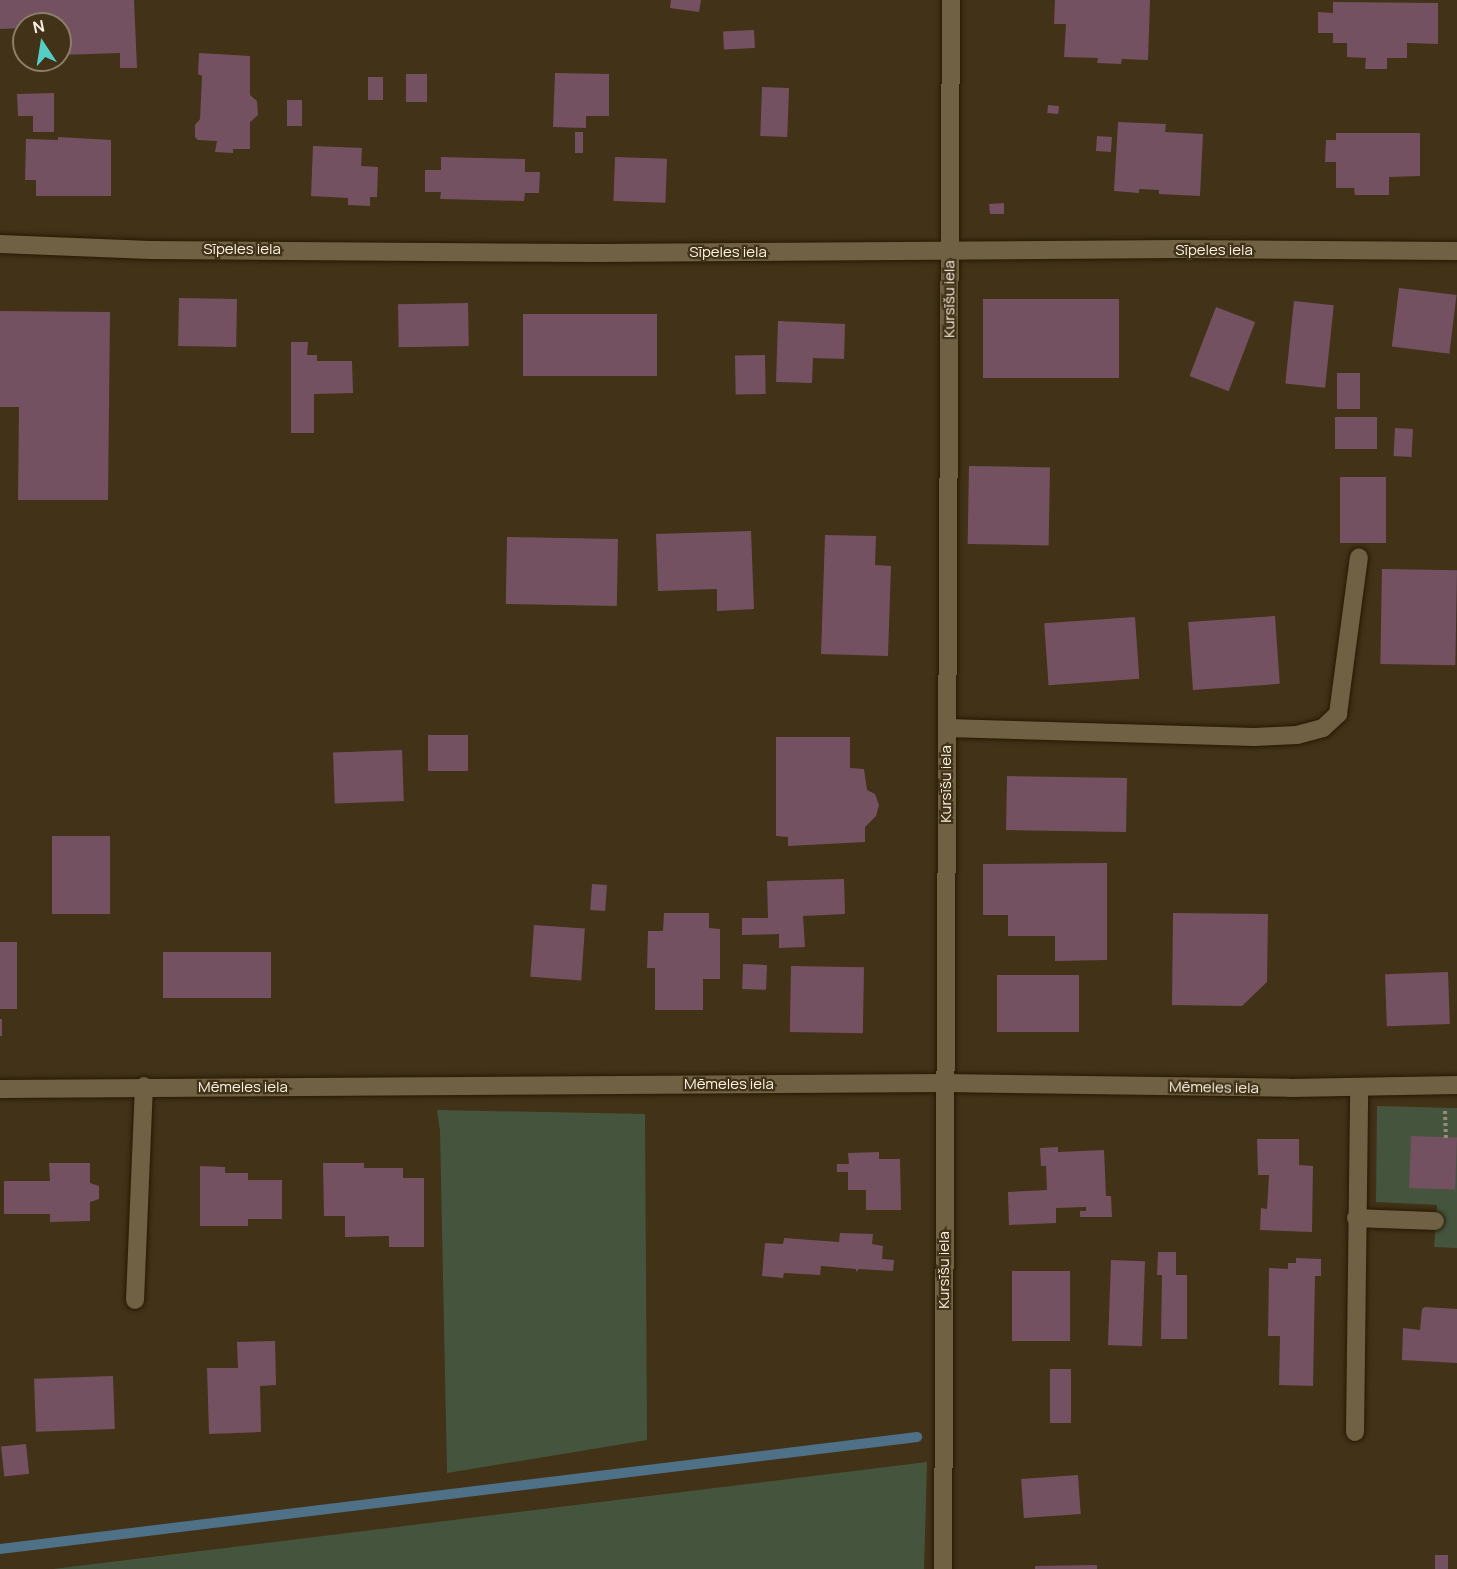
<!DOCTYPE html>
<meta charset="utf-8">
<style>
body{margin:0}
#map{position:relative;width:1457px;height:1569px;overflow:hidden;background:#413218;font-family:Manrope,sans-serif}
div>[style]{position:absolute}
.green>*{inset:0;background:#45553d}
.stream>*{height:10px;margin:-5px;padding:0 5px;transform-origin:5px;border-radius:5px;background:#4f7188}
.building>*{inset:0;background:#745161;transform-origin:0 0}
.path>*{height:4px;margin-top:-2px;transform-origin:0;background:repeating-linear-gradient(90deg,#988c77 0 3px,transparent 0 6px)}
.roads{filter:drop-shadow(0 0 2px #271a01) drop-shadow(0 0 2px #271a01)}
.minor>*{height:18px;margin:-9px;padding:0 9px;transform-origin:9px;border-radius:9px;background:#706145}
span{translate:-50% -50%;white-space:nowrap;text-align:center;line-height:1.15;-webkit-text-stroke:4.5px #413218;paint-order:stroke}
.street-label{font-size:15px;color:#fbf2e3}
.north{position:absolute;left:12px;top:12px;width:60px;height:60px;box-sizing:border-box;background:#413218;border:2px solid #8b7f69;border-radius:50%;rotate:348deg;font-size:16px;font-weight:700;line-height:24px;text-align:center;color:#fbf2e3}
.north::after{content:'';display:block;margin:auto;width:21px;height:27px;background:#55cec5;clip-path:polygon(50% 0,100% 100%,50% 72%,0 100%)}
</style>
<div id="map">
<div class="green">
<i style="clip-path:polygon(1377px 1106px,1457px 1108px,1457px 1248px,1434px 1247px,1437px 1205px,1376px 1202px)"></i>
<i style="clip-path:polygon(437px 1110px,645px 1114px,647px 1440px,447px 1473px,440px 1131px)"></i>
<i style="clip-path:polygon(927px 1462px,924px 1569px,53px 1569px)"></i>
</div>
<div class="stream">
<i style="left:0;top:1549px;width:924px;rotate:-6.96deg"></i>
</div>
<div class="building">
<i style="clip-path:polygon(0 0,134px 0,137px 68px,120px 68px,120px 53px,60px 55px,60px 24px,24px 24px,24px 28px,0 29px)"></i>
<i style="clip-path:polygon(671px 0,701px 0,699px 12px,670px 8px)"></i>
<i style="clip-path:polygon(1055px 0,1150px 0,1148px 60px,1122px 59px,1121px 64px,1097px 63px,1098px 58px,1064px 57px,1066px 24px,1054px 24px)"></i>
<i style="clip-path:polygon(1333px 2px,1438px 3px,1438px 44px,1407px 43px,1407px 58px,1387px 58px,1387px 69px,1365px 69px,1366px 58px,1347px 57px,1347px 43px,1333px 43px,1333px 33px,1318px 33px,1318px 12px,1333px 13px)"></i>
<i style="left:754px;top:30px;width:18px;height:31px;rotate:87deg"></i>
<i style="clip-path:polygon(199px 53px,250px 56px,250px 95px,257px 101px,258px 115px,250px 122px,250px 149px,233px 149px,233px 153px,215px 152px,217px 141px,198px 140px,195px 137px,195px 125px,200px 119px,202px 76px,198px 74px)"></i>
<i style="clip-path:polygon(555px 73px,609px 74px,609px 116px,586px 116px,586px 128px,553px 127px)"></i>
<i style="left:427px;top:74px;width:28px;height:21px;rotate:90deg"></i>
<i style="left:368px;top:77px;width:15px;height:23px"></i>
<i style="left:762px;top:87px;width:27px;height:49px;rotate:2deg"></i>
<i style="clip-path:polygon(54px 93px,54px 132px,33px 132px,33px 116px,18px 116px,17px 94px)"></i>
<i style="left:302px;top:100px;width:26px;height:15px;rotate:90deg"></i>
<i style="left:1048px;top:105px;width:11px;height:8px;rotate:5deg"></i>
<i style="clip-path:polygon(1118px 122px,1166px 124px,1165px 132px,1203px 134px,1200px 196px,1159px 194px,1159px 190px,1139px 189px,1139px 193px,1114px 191px)"></i>
<i style="left:575px;top:132px;width:8px;height:21px"></i>
<i style="clip-path:polygon(1336px 133px,1420px 133px,1420px 176px,1389px 177px,1389px 195px,1355px 195px,1354px 188px,1336px 188px,1336px 162px,1325px 162px,1326px 140px,1336px 140px)"></i>
<i style="left:1097px;top:136px;width:15px;height:15px;rotate:4deg"></i>
<i style="clip-path:polygon(58px 137px,111px 140px,111px 196px,36px 196px,36px 180px,25px 180px,26px 139px,58px 140px)"></i>
<i style="clip-path:polygon(313px 146px,362px 148px,361px 166px,378px 167px,377px 197px,370px 197px,370px 206px,348px 205px,348px 198px,311px 196px)"></i>
<i style="clip-path:polygon(441px 157px,525px 159px,525px 172px,540px 172px,539px 193px,525px 193px,524px 201px,440px 199px,441px 192px,425px 192px,425px 170px,441px 170px)"></i>
<i style="left:615px;top:157px;width:52px;height:44px;rotate:2deg"></i>
<i style="clip-path:polygon(1004px 203px,1004px 214px,990px 214px,989px 204px)"></i>
<i style="left:1399px;top:288px;width:58px;height:59px;rotate:7deg"></i>
<i style="left:179px;top:298px;width:58px;height:48px;rotate:1deg"></i>
<i style="left:1119px;top:299px;width:79px;height:136px;rotate:90deg"></i>
<i style="left:1294px;top:301px;width:40px;height:83px;rotate:6deg"></i>
<i style="left:468px;top:303px;width:43px;height:70px;rotate:89deg"></i>
<i style="left:1216px;top:307px;width:42px;height:74px;rotate:21deg"></i>
<i style="clip-path:polygon(0 311px,110px 312px,108px 500px,18px 500px,19px 407px,0 407px)"></i>
<i style="left:523px;top:314px;width:134px;height:62px"></i>
<i style="clip-path:polygon(778px 321px,845px 324px,844px 359px,813px 358px,812px 383px,776px 382px)"></i>
<i style="clip-path:polygon(291px 342px,308px 342px,307px 355px,317px 355px,317px 361px,352px 361px,353px 393px,314px 394px,314px 433px,291px 433px)"></i>
<i style="left:765px;top:355px;width:39px;height:30px;rotate:89deg"></i>
<i style="left:1337px;top:373px;width:23px;height:36px"></i>
<i style="left:1335px;top:417px;width:42px;height:32px"></i>
<i style="left:1395px;top:428px;width:18px;height:28px;rotate:3deg"></i>
<i style="left:969px;top:466px;width:81px;height:78px;rotate:1deg"></i>
<i style="left:1340px;top:477px;width:46px;height:66px"></i>
<i style="clip-path:polygon(751px 531px,754px 609px,717px 611px,717px 589px,658px 591px,656px 534px)"></i>
<i style="clip-path:polygon(825px 535px,876px 536px,875px 565px,891px 566px,888px 656px,821px 654px)"></i>
<i style="left:507px;top:537px;width:111px;height:67px;rotate:1deg"></i>
<i style="left:1382px;top:569px;width:75px;height:95px;rotate:1deg"></i>
<i style="left:1275px;top:616px;width:68px;height:87px;rotate:86deg"></i>
<i style="left:1135px;top:617px;width:62px;height:91px;rotate:86deg"></i>
<i style="left:428px;top:735px;width:40px;height:36px"></i>
<i style="clip-path:polygon(776px 737px,850px 737px,850px 768px,864px 769px,867px 790px,875px 794px,879px 805px,876px 816px,865px 827px,865px 842px,788px 846px,788px 837px,776px 836px)"></i>
<i style="left:402px;top:750px;width:51px;height:69px;rotate:88deg"></i>
<i style="left:1007px;top:776px;width:120px;height:54px;rotate:1deg"></i>
<i style="left:52px;top:836px;width:58px;height:78px"></i>
<i style="clip-path:polygon(1107px 863px,1107px 960px,1055px 961px,1055px 936px,1008px 936px,1008px 915px,983px 915px,983px 864px)"></i>
<i style="clip-path:polygon(844px 879px,845px 914px,803px 916px,805px 947px,779px 948px,779px 934px,742px 935px,742px 918px,768px 918px,767px 881px)"></i>
<i style="left:592px;top:884px;width:15px;height:26px;rotate:4deg"></i>
<i style="clip-path:polygon(664px 913px,709px 913px,709px 928px,720px 929px,720px 979px,703px 979px,703px 1010px,655px 1010px,655px 968px,647px 968px,648px 931px,663px 931px)"></i>
<i style="clip-path:polygon(1173px 913px,1268px 914px,1267px 982px,1242px 1006px,1172px 1005px)"></i>
<i style="left:534px;top:925px;width:51px;height:52px;rotate:4deg"></i>
<i style="left:0;top:942px;width:17px;height:67px"></i>
<i style="left:163px;top:952px;width:108px;height:46px"></i>
<i style="left:743px;top:964px;width:24px;height:25px;rotate:2deg"></i>
<i style="left:791px;top:966px;width:73px;height:66px;rotate:1deg"></i>
<i style="left:1448px;top:972px;width:52px;height:63px;rotate:88deg"></i>
<i style="left:997px;top:975px;width:82px;height:57px"></i>
<i style="left:0;top:1019px;width:2px;height:17px"></i>
<i style="left:1411px;top:1136px;width:46px;height:52px;rotate:2deg"></i>
<i style="clip-path:polygon(1257px 1139px,1299px 1139px,1299px 1165px,1313px 1166px,1312px 1232px,1260px 1230px,1261px 1208px,1267px 1209px,1269px 1175px,1258px 1175px)"></i>
<i style="clip-path:polygon(1058px 1147px,1058px 1152px,1104px 1150px,1106px 1196px,1111px 1196px,1112px 1217px,1080px 1217px,1080px 1211px,1086px 1211px,1086px 1207px,1056px 1208px,1056px 1223px,1009px 1225px,1008px 1192px,1047px 1190px,1046px 1166px,1041px 1166px,1040px 1148px)"></i>
<i style="clip-path:polygon(879px 1152px,879px 1159px,900px 1159px,901px 1210px,866px 1210px,866px 1190px,848px 1190px,848px 1172px,837px 1172px,837px 1164px,849px 1164px,848px 1153px)"></i>
<i style="clip-path:polygon(49px 1163px,90px 1163px,90px 1183px,99px 1186px,99px 1199px,90px 1202px,90px 1221px,50px 1222px,50px 1214px,4px 1214px,4px 1181px,50px 1181px)"></i>
<i style="clip-path:polygon(323px 1163px,364px 1163px,364px 1168px,403px 1168px,403px 1178px,424px 1178px,424px 1247px,389px 1247px,389px 1236px,345px 1237px,345px 1216px,324px 1216px)"></i>
<i style="clip-path:polygon(200px 1166px,225px 1167px,225px 1173px,248px 1173px,248px 1180px,282px 1180px,282px 1219px,248px 1219px,248px 1226px,200px 1226px)"></i>
<i style="clip-path:polygon(840px 1233px,873px 1234px,872px 1244px,883px 1246px,882px 1259px,894px 1260px,893px 1271px,859px 1269px,856px 1272px,856px 1269px,821px 1266px,820px 1275px,784px 1273px,783px 1278px,762px 1276px,765px 1243px,783px 1244px,784px 1238px,839px 1242px)"></i>
<i style="clip-path:polygon(1158px 1252px,1176px 1252px,1176px 1275px,1187px 1275px,1187px 1339px,1161px 1339px,1162px 1275px,1157px 1275px)"></i>
<i style="clip-path:polygon(1296px 1258px,1321px 1259px,1321px 1276px,1315px 1276px,1313px 1386px,1279px 1385px,1280px 1336px,1268px 1336px,1269px 1268px,1288px 1269px,1288px 1263px,1296px 1263px)"></i>
<i style="left:1111px;top:1260px;width:34px;height:85px;rotate:2deg"></i>
<i style="left:1012px;top:1271px;width:58px;height:70px"></i>
<i style="clip-path:polygon(1425px 1307px,1457px 1309px,1457px 1363px,1402px 1360px,1403px 1328px,1420px 1330px,1422px 1309px)"></i>
<i style="clip-path:polygon(275px 1341px,276px 1385px,260px 1386px,261px 1432px,209px 1434px,207px 1368px,238px 1368px,237px 1342px)"></i>
<i style="left:1050px;top:1369px;width:21px;height:54px"></i>
<i style="left:113px;top:1376px;width:53px;height:79px;rotate:88deg"></i>
<i style="left:26px;top:1444px;width:30px;height:25px;rotate:84deg"></i>
<i style="left:1078px;top:1475px;width:39px;height:57px;rotate:86deg"></i>
<i style="left:1435px;top:1555px;width:13px;height:14px"></i>
<i style="clip-path:polygon(1097px 1565px,1097px 1569px,1035px 1569px,1035px 1566px)"></i>
</div>
<div class="path">
<i style="left:1445px;top:1111px;width:27px;rotate:88deg"></i>
</div>
<div class="roads">
<div class="minor">
<i style="left:0;top:244px;width:150px;rotate:2.3deg"></i>
<i style="left:150px;top:250px;width:446px;rotate:0.4deg"></i>
<i style="left:596px;top:253px;width:582px;rotate:-0.39deg"></i>
<i style="left:1178px;top:249px;width:279px;rotate:0.4deg"></i>
<i style="left:947px;top:728px;width:307px;rotate:1.7deg"></i>
<i style="left:1254px;top:737px;width:43px;rotate:-2.7deg"></i>
<i style="left:1297px;top:735px;width:27px;rotate:-15deg"></i>
<i style="left:1323px;top:728px;width:21px;rotate:-43deg"></i>
<i style="left:1338px;top:714px;width:158px;rotate:-82.4deg"></i>
<i style="left:0;top:1089px;width:945px;rotate:-0.36deg"></i>
<i style="left:945px;top:1083px;width:345px;rotate:0.8deg"></i>
<i style="left:1290px;top:1088px;width:167px;rotate:-1deg"></i>
<i style="left:1356px;top:1218px;width:79px;rotate:2.2deg"></i>
<i style="left:135px;top:1300px;width:214px;rotate:-87.6deg"></i>
<i style="left:1355px;top:1432px;width:344px;rotate:-89.3deg"></i>
<i style="left:943px;top:1569px;width:1569px;rotate:-89.71deg"></i>
</div>
</div>
<div class="street-label">
<span style="left:242px;top:249px">Sīpeles iela</span>
<span style="left:1214px;top:250px">Sīpeles iela</span>
<span style="left:728px;top:252px">Sīpeles iela</span>
<span style="left:949px;top:299px;rotate:-90deg">Kursīšu iela</span>
<span style="left:946px;top:784px;rotate:-90deg">Kursīšu iela</span>
<span style="left:729px;top:1084px">Mēmeles iela</span>
<span style="left:243px;top:1087px">Mēmeles iela</span>
<span style="left:1214px;top:1087px;rotate:1deg">Mēmeles iela</span>
<span style="left:944px;top:1270px;rotate:-90deg">Kursīšu iela</span>
</div>
<div class="north">N</div>
</div>
